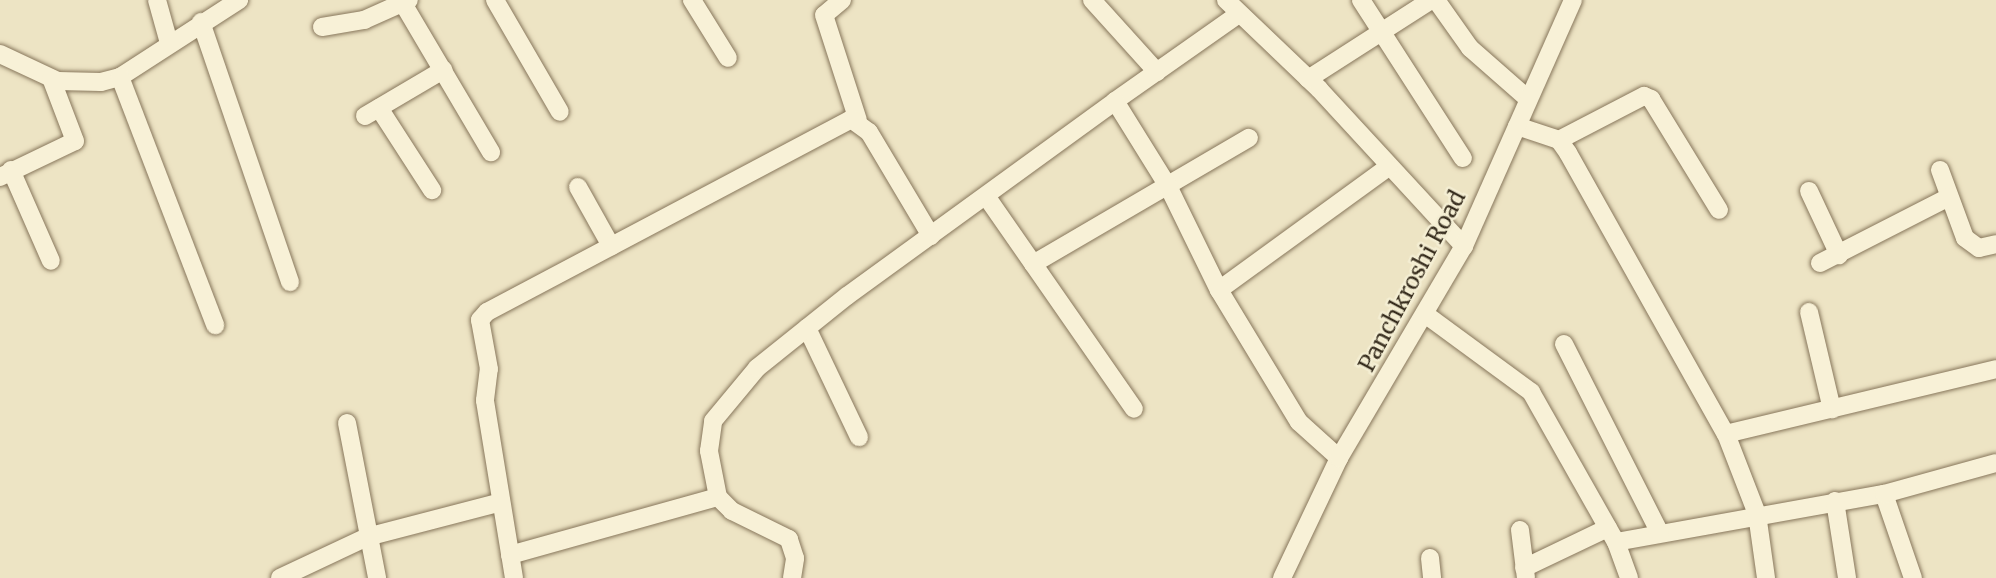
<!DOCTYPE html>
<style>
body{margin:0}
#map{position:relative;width:1996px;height:578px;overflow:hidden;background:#ede4c4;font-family:Merriweather,serif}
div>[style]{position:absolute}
.roads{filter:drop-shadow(0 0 2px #87765b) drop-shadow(0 0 2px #87765b)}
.minor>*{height:18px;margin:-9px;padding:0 9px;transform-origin:9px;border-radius:9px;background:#f8f1d7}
span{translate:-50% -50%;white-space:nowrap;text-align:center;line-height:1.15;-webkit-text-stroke:5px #f4eed3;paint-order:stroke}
.street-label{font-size:23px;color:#372d1e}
</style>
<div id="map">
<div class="roads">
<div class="minor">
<i style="left:157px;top:0;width:45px;rotate:74.4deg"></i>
<i style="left:401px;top:0;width:177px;rotate:59.4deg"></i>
<i style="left:495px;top:0;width:129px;rotate:59.9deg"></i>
<i style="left:692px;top:0;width:68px;rotate:58.2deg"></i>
<i style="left:842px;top:0;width:23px;rotate:140deg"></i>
<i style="left:824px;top:15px;width:110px;rotate:72.1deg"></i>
<i style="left:1092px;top:0;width:97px;rotate:47.9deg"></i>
<i style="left:1226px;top:0;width:129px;rotate:43.7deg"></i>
<i style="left:1319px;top:89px;width:214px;rotate:47.3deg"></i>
<i style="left:1361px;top:0;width:188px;rotate:57.2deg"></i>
<i style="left:1436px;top:0;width:59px;rotate:54.7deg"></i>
<i style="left:1470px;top:48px;width:77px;rotate:41.3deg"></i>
<i style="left:201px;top:22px;width:275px;rotate:71.1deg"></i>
<i style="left:322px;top:27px;width:43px;rotate:-9.5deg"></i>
<i style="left:364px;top:20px;width:49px;rotate:-24deg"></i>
<i style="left:0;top:54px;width:64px;rotate:25deg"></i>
<i style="left:58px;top:81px;width:43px;rotate:1.3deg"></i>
<i style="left:101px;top:82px;width:20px;rotate:-15deg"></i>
<i style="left:120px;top:77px;width:142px;rotate:-32.9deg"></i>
<i style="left:120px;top:77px;width:266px;rotate:69deg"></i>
<i style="left:1308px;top:79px;width:146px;rotate:-32.7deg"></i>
<i style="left:1115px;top:101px;width:151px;rotate:-35.1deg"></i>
<i style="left:379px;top:108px;width:98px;rotate:57.1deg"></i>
<i style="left:365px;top:116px;width:91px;rotate:-30.5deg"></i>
<i style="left:1517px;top:126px;width:44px;rotate:18.4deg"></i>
<i style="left:1559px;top:140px;width:16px;rotate:55deg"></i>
<i style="left:1568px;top:153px;width:322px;rotate:60.7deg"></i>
<i style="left:1726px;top:434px;width:86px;rotate:68.8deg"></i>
<i style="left:1757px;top:514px;width:65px;rotate:82deg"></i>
<i style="left:1559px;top:140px;width:96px;rotate:-27.4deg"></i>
<i style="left:1644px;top:96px;width:8px;rotate:23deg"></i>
<i style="left:1651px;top:99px;width:130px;rotate:58.5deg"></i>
<i style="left:11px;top:170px;width:99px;rotate:66.3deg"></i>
<i style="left:1940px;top:170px;width:72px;rotate:69.8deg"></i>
<i style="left:1965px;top:238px;width:17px;rotate:36deg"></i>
<i style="left:1979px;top:248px;width:17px;rotate:-13deg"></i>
<i style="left:0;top:177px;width:83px;rotate:-25.6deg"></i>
<i style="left:75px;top:141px;width:67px;rotate:-110.9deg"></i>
<i style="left:578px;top:187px;width:68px;rotate:60.8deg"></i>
<i style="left:1809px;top:191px;width:71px;rotate:64.9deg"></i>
<i style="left:986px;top:196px;width:259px;rotate:55.2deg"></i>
<i style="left:1820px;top:263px;width:145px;rotate:-27.1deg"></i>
<i style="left:1033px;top:264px;width:250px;rotate:-30.3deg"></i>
<i style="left:1219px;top:290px;width:209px;rotate:-36deg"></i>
<i style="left:1809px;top:312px;width:100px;rotate:76.7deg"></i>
<i style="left:1425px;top:314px;width:132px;rotate:36.3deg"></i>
<i style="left:1531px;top:392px;width:172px;rotate:60.5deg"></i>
<i style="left:1616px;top:542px;width:272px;rotate:-10.2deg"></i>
<i style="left:1884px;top:494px;width:89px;rotate:71deg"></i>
<i style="left:807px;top:328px;width:121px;rotate:64.5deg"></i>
<i style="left:1564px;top:344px;width:212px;rotate:63.1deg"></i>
<i style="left:347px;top:423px;width:158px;rotate:79deg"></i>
<i style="left:1726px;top:434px;width:278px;rotate:-13.5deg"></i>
<i style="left:1884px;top:494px;width:116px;rotate:-15.5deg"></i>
<i style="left:1835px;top:501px;width:78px;rotate:81.1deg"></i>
<i style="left:1520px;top:530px;width:48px;rotate:82.9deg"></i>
<i style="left:1616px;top:542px;width:38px;rotate:70deg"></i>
<i style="left:510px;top:555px;width:216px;rotate:-15.6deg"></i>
<i style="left:1430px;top:558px;width:20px;rotate:84deg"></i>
<i style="left:1524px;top:568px;width:93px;rotate:-25.5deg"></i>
<i style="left:280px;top:578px;width:96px;rotate:-25.2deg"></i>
<i style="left:367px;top:537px;width:138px;rotate:-14.6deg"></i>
<i style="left:514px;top:578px;width:180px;rotate:-99.3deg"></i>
<i style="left:485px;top:400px;width:31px;rotate:-83deg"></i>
<i style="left:489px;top:369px;width:50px;rotate:-100.4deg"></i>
<i style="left:480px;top:320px;width:11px;rotate:-49deg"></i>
<i style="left:487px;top:312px;width:412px;rotate:-27.9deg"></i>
<i style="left:851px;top:119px;width:22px;rotate:36deg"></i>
<i style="left:869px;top:132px;width:121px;rotate:59.2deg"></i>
<i style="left:792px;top:578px;width:20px;rotate:-81deg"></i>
<i style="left:795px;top:558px;width:20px;rotate:-108deg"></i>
<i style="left:789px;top:539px;width:64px;rotate:-153.8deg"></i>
<i style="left:732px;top:511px;width:20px;rotate:-135deg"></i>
<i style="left:718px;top:497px;width:47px;rotate:-101.1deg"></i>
<i style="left:709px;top:451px;width:30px;rotate:-82deg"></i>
<i style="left:713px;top:421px;width:69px;rotate:-50.3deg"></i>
<i style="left:757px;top:368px;width:115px;rotate:-38.7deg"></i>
<i style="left:847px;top:296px;width:331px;rotate:-36deg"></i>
<i style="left:1115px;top:101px;width:100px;rotate:58.1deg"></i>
<i style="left:1168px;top:186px;width:116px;rotate:63.9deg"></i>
<i style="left:1219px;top:290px;width:154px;rotate:58.8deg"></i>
<i style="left:1299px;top:422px;width:54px;rotate:42deg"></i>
<i style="left:1282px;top:578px;width:133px;rotate:-64.6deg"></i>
<i style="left:1339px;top:458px;width:246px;rotate:-59.5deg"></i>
<i style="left:1464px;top:246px;width:269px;rotate:-66.1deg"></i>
</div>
</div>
<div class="street-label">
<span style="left:1412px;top:281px;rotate:-62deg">Panchkroshi Road</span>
</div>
</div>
